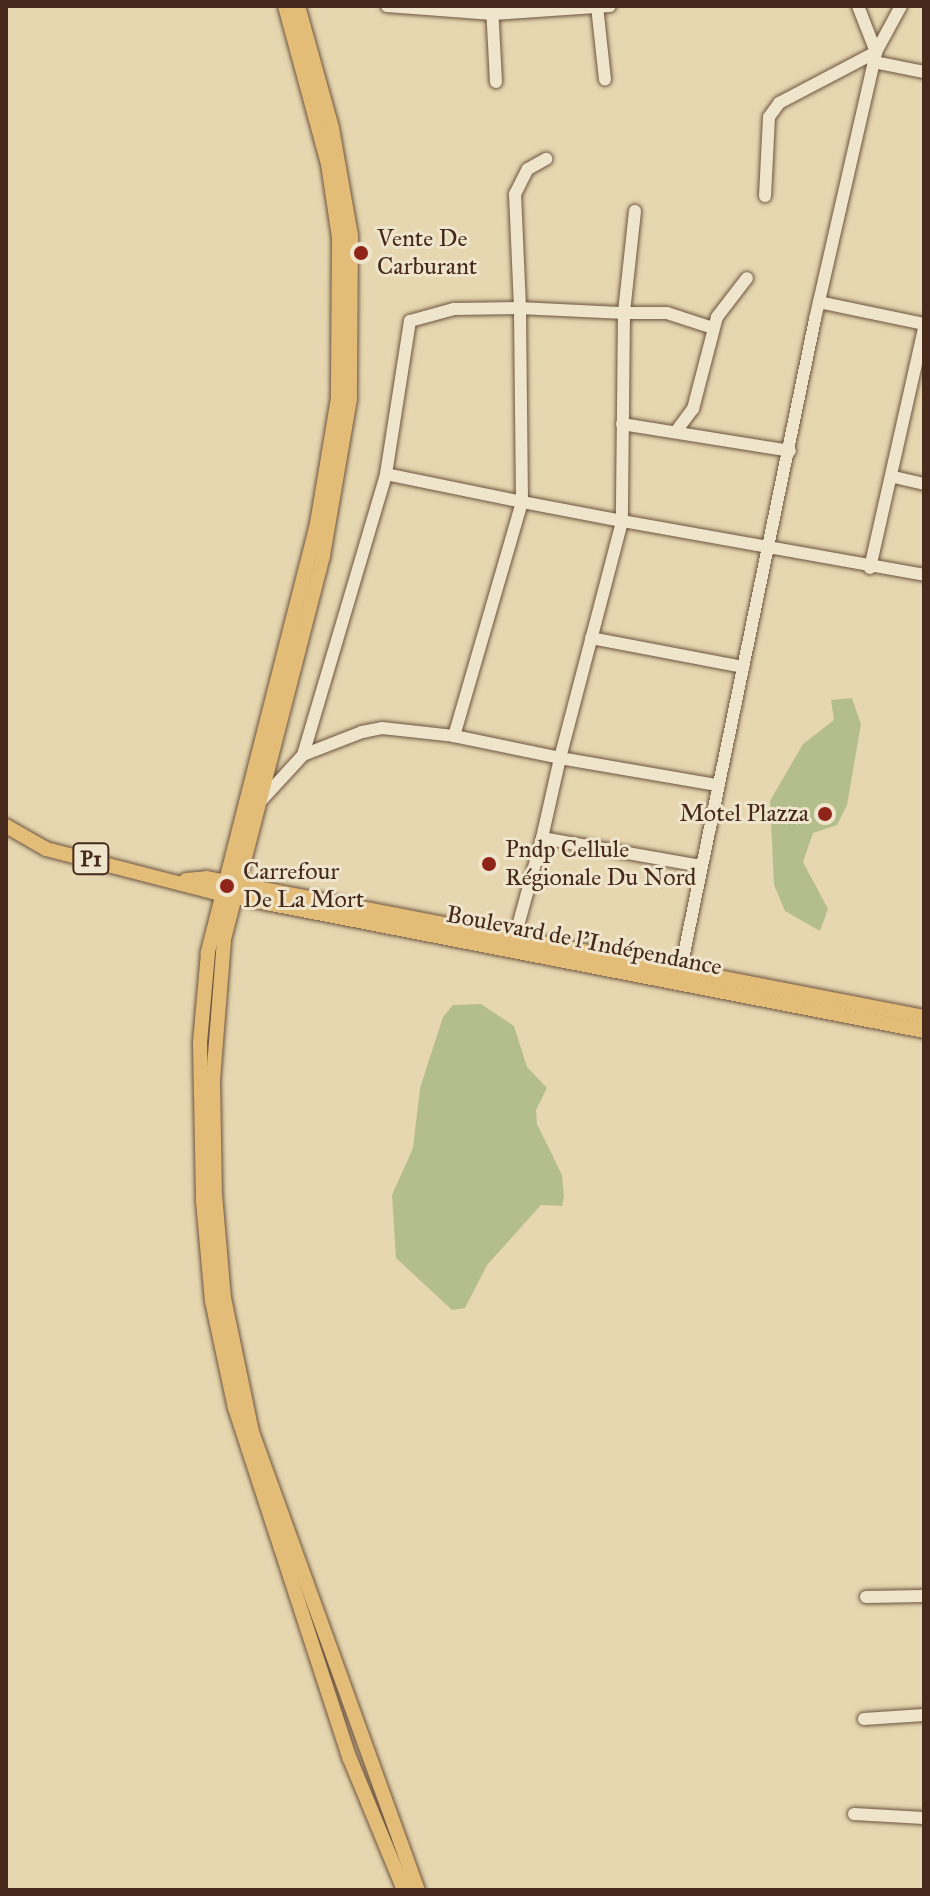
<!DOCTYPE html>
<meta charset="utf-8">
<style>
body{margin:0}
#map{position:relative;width:930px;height:1896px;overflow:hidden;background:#e6d7b0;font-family:"IM FELL Great Primer",serif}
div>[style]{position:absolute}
.green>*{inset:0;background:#b4be8c}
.roads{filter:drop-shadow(0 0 2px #6e5440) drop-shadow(0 0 2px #6e5440)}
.minor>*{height:12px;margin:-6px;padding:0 6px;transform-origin:6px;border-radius:6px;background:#efe5cc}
.major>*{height:14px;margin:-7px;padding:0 7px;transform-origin:7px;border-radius:7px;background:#e3bc78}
.dots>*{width:22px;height:22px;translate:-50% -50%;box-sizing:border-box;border:4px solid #efe5cc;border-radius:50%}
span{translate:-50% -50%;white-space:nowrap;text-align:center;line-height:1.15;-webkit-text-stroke:6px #efe5cc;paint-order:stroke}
.shield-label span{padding:2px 6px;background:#efe5cc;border:2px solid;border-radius:6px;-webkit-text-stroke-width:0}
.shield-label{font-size:22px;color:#46291a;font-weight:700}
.poi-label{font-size:24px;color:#46291a}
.left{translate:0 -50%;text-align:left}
.right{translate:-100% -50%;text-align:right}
.street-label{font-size:24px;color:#46291a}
.frame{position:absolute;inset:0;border:8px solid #46291a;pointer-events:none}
</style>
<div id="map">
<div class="green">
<i style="clip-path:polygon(852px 698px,861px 724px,847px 805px,837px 825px,813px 833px,803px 862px,828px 909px,820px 931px,785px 911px,774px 885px,770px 801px,803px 744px,834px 720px,831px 700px)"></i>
<i style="clip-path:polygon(481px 1004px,514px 1026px,527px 1067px,547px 1088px,536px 1110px,537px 1124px,562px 1175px,564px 1196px,562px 1206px,541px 1205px,487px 1265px,465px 1308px,452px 1310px,396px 1258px,392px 1195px,413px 1148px,420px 1088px,443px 1017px,453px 1005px)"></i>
</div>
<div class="roads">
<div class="minor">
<i style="left:387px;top:6px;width:106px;rotate:4.3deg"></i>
<i style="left:493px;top:14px;width:117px;rotate:-3.9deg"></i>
<i style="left:492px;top:6px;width:76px;rotate:87deg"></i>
<i style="left:597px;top:6px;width:74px;rotate:83.8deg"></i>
<i style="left:858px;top:6px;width:49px;rotate:68.6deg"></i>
<i style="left:874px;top:62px;width:51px;rotate:11.3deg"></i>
<i style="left:765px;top:196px;width:79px;rotate:-87.1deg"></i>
<i style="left:769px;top:117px;width:17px;rotate:-54deg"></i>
<i style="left:779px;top:103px;width:110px;rotate:-27.7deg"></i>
<i style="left:635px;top:211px;width:103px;rotate:96.2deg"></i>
<i style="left:624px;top:313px;width:43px"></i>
<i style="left:667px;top:313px;width:48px;rotate:18.1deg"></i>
<i style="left:819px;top:302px;width:107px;rotate:11.8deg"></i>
<i style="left:622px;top:424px;width:170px;rotate:9.1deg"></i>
<i style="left:677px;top:430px;width:26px;rotate:-53deg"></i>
<i style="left:693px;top:409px;width:95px;rotate:-75.4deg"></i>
<i style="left:717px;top:317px;width:49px;rotate:-52.4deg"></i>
<i style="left:386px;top:474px;width:155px;rotate:-81.1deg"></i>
<i style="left:410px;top:321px;width:46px;rotate:-15.3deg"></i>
<i style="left:454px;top:309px;width:66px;rotate:-0.9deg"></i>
<i style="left:520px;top:308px;width:114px;rotate:-92.5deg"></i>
<i style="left:515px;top:194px;width:28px;rotate:-63deg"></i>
<i style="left:528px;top:169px;width:21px;rotate:-29deg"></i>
<i style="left:894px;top:477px;width:31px;rotate:13deg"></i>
<i style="left:870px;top:568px;width:245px;rotate:-77.3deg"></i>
<i style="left:591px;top:638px;width:155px;rotate:10.8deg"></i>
<i style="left:303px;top:755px;width:293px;rotate:-73.5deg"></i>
<i style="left:386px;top:474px;width:139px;rotate:11.6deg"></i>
<i style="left:522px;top:502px;width:194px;rotate:-90.6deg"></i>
<i style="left:520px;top:308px;width:104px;rotate:2.8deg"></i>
<i style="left:624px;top:313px;width:208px;rotate:90.6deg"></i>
<i style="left:622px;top:521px;width:307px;rotate:10.1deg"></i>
<i style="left:259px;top:803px;width:65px;rotate:-47.5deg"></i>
<i style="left:303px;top:755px;width:63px;rotate:-21.3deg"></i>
<i style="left:362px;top:732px;width:20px;rotate:-11deg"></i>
<i style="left:382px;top:728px;width:72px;rotate:6.3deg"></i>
<i style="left:542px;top:838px;width:161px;rotate:10deg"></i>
<i style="left:515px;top:937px;width:103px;rotate:-74.7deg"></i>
<i style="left:542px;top:838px;width:82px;rotate:-77.3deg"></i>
<i style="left:560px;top:758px;width:245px;rotate:-75.3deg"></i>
<i style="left:622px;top:521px;width:102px;rotate:-169.2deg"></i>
<i style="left:522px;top:502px;width:244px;rotate:106.2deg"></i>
<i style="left:454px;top:736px;width:108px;rotate:11.7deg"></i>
<i style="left:560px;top:758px;width:158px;rotate:9.8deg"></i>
<i style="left:681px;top:968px;width:663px;rotate:-78.33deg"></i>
<i style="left:815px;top:319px;width:274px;rotate:-77.1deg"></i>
<i style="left:876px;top:52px;width:52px;rotate:-61.5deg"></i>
<i style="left:866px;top:1597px;width:58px;rotate:-1deg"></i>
<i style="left:864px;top:1719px;width:60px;rotate:-3.8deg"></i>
<i style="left:854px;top:1814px;width:70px;rotate:3.3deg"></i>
</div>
<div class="major">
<i style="left:285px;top:6px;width:164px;rotate:74.8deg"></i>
<i style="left:328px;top:164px;width:75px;rotate:81.5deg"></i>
<i style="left:339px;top:238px;width:160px;rotate:90.4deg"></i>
<i style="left:338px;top:398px;width:128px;rotate:99.5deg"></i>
<i style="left:317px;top:524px;width:443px;rotate:104.3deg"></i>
<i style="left:208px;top:953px;width:90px;rotate:95.1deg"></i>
<i style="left:200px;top:1043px;width:158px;rotate:88.9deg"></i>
<i style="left:203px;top:1201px;width:100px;rotate:84.9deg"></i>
<i style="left:212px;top:1301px;width:109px;rotate:77.9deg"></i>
<i style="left:235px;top:1408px;width:369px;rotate:71.9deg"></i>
<i style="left:350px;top:1759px;width:142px;rotate:67.6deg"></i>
<i style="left:298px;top:6px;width:127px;rotate:74.4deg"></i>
<i style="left:332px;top:128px;width:110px;rotate:80deg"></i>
<i style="left:351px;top:236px;width:163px;rotate:90.4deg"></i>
<i style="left:350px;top:399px;width:159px;rotate:99.8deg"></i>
<i style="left:323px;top:556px;width:397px;rotate:104.5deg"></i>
<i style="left:224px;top:940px;width:141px;rotate:94.5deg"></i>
<i style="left:213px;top:1081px;width:113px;rotate:89deg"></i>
<i style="left:215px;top:1194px;width:104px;rotate:85.1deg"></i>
<i style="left:224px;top:1298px;width:137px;rotate:78.2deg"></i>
<i style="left:252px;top:1432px;width:487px;rotate:70.1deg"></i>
<i style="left:6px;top:826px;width:46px;rotate:29.9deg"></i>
<i style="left:46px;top:849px;width:180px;rotate:14.5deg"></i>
<i style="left:220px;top:894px;width:717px;rotate:11.01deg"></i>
<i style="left:186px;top:880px;width:21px;rotate:-5deg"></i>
<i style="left:207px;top:878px;width:730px;rotate:10.97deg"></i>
</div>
</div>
<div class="dots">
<i style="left:361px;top:253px;background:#8f2418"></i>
<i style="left:825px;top:814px;background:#8f2418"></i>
<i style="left:489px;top:864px;background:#8f2418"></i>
<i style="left:227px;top:886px;background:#8f2418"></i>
</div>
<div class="shield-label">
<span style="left:91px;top:859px">P1</span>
</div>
<div class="poi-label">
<span class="left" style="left:377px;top:253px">Vente De<br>Carburant</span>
<span class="right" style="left:809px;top:814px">Motel Plazza</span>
<span class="left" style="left:505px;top:864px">Pndp Cellule<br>Régionale Du Nord</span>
<span class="left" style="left:243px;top:886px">Carrefour<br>De La Mort</span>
</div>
<div class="street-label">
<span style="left:584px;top:941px;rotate:11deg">Boulevard de l'Indépendance</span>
</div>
<div class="frame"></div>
</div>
